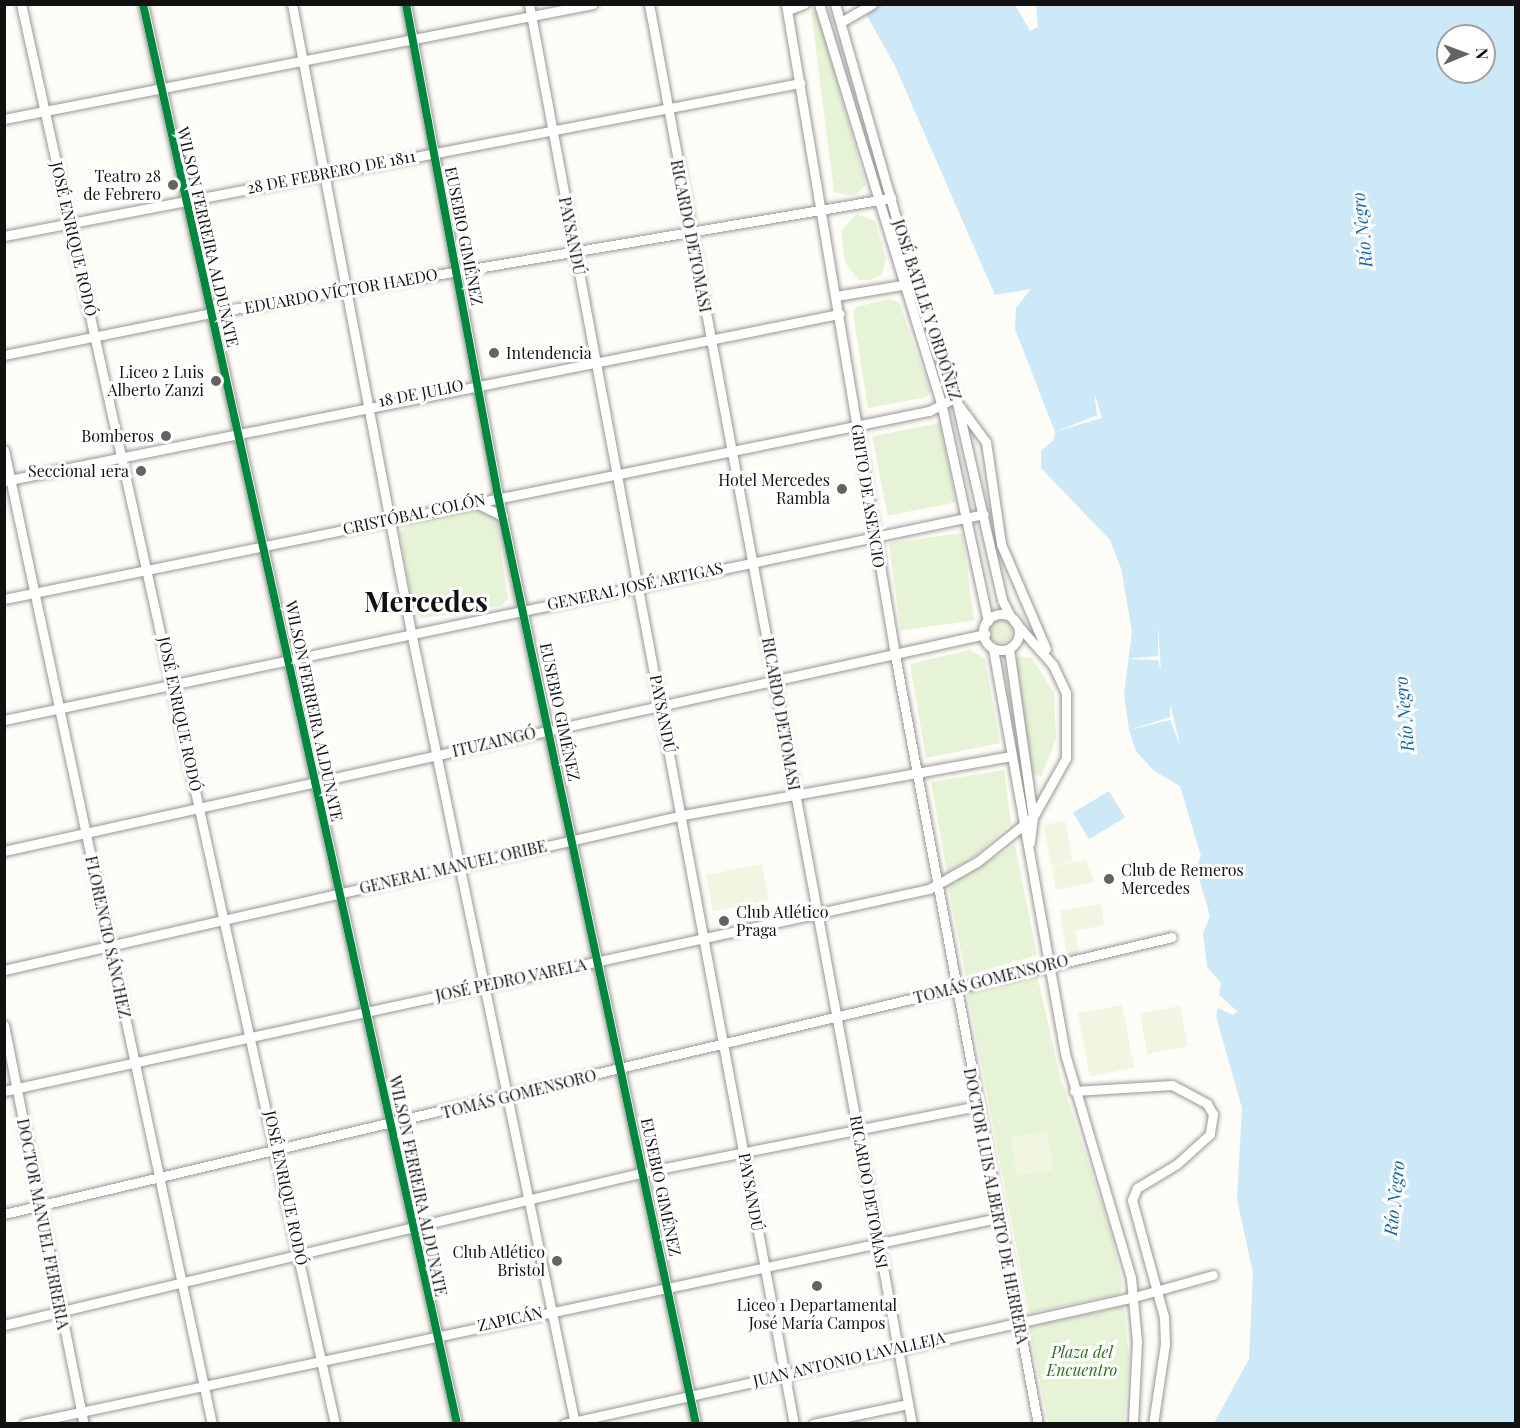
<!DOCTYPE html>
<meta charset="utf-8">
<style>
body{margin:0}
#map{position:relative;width:1520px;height:1428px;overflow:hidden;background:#fdfcf7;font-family:"Playfair Display",serif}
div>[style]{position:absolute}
.green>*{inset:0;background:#e7f3d7;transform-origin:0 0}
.round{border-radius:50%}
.pitch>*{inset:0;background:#f0f6e1;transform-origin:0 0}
.water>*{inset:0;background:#cde8f7;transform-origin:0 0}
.pier>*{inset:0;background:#fdfcf7}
.roads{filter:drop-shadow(0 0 2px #979795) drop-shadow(0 0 2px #979795)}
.minor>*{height:9px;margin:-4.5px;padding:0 4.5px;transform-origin:4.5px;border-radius:4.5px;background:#fffffe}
.minor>.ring{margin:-4.5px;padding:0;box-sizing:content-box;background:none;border:9px solid #fffffe;border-radius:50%}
.cycleway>*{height:8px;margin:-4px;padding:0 4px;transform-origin:4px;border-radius:4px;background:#00873e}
.dots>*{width:16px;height:16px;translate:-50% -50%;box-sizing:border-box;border:3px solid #fff;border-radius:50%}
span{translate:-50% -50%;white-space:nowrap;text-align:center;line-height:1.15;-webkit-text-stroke:6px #fff;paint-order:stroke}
.street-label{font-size:16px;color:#111}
.poi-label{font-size:16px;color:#111}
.right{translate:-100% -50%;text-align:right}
.left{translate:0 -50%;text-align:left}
.park-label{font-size:16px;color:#2f6b1f;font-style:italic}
.water-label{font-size:18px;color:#1768a6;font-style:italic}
.town-label{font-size:28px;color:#111;font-weight:700}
.frame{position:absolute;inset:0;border:6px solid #111;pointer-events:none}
.north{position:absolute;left:1436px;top:24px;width:60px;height:60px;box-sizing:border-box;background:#fff;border:2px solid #a0a0a0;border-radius:50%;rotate:89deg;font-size:16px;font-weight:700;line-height:24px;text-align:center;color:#111}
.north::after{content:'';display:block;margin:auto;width:21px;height:27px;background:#646362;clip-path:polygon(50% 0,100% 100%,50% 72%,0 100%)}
</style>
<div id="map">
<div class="green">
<i style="clip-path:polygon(811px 11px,818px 12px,866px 185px,853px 196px,834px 192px)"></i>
<i style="clip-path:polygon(857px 214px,875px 221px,886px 258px,882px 274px,870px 280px,858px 280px,845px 262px,841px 231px)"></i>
<i style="clip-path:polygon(889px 299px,899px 302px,930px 391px,927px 397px,868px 408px,853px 313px,856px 307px)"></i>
<i style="left:940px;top:423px;width:81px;height:69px;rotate:79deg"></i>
<i style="clip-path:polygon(480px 508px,496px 518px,508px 599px,501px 606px,421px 618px,413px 609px,400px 532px,410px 524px)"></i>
<i style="left:962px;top:533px;width:88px;height:74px;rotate:82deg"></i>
<i class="round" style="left:988px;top:619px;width:24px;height:24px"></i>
<i style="clip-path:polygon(970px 650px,985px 659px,1000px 743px,926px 758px,910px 664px)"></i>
<i style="clip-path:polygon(1018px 656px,1032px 658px,1054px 693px,1056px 739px,1041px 777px,1032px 773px,1012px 667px)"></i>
<i style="clip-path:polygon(1004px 770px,1011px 823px,974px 857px,947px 872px,931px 782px)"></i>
<i style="clip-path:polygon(1015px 845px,1037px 955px,966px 976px,948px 886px)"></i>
<i style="clip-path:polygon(1037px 975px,1060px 1076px,1111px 1232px,1123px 1287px,1119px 1294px,1029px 1313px,968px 996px,971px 990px)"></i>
<i style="clip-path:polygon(1124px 1306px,1129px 1358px,1124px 1423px,1048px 1423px,1029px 1327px)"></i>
</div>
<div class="pitch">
<i style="left:1065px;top:821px;width:41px;height:22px;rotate:79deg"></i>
<i style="clip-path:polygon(1086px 860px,1094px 882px,1056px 890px,1052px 866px)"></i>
<i style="left:762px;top:864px;width:37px;height:57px;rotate:79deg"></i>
<i style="clip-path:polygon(1101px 904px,1104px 925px,1075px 931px,1079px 954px,1067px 956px,1060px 911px)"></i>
<i style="left:1122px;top:1005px;width:64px;height:45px;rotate:79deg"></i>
<i style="left:1180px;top:1006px;width:41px;height:41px;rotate:79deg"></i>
<i style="left:1047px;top:1131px;width:39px;height:37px;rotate:80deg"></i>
</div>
<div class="water">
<i style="clip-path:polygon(evenodd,861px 5px,1015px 5px,1030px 31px,1038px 27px,1036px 5px,1515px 5px,1515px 1423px,1214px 1423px,1249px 1359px,1253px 1273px,1237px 1199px,1242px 1108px,1216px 1016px,1218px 1008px,1233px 1015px,1237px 1011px,1219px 995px,1221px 983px,1207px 967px,1203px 933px,1210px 916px,1196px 868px,1201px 856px,1180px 786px,1154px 771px,1136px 751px,1129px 730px,1124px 694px,1132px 632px,1121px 568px,1110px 540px,1041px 468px,1041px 451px,1054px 440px,1055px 432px,1015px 329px,1016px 308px,1031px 289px,995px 295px,895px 66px,861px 5px,1448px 36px,1484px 36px,1484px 72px,1448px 72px,1448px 36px)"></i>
<i style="left:1109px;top:791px;width:31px;height:42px;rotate:59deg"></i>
</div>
<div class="pier">
<i style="clip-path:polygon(1094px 392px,1102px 418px,1055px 432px,1097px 415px)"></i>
<i style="clip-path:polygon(1158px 625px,1161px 671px,1158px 660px,1125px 659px,1158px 656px)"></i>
<i style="clip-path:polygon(1170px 704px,1181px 748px,1170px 720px,1126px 731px,1170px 717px)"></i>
</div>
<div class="roads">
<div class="minor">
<i style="left:21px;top:4px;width:1454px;rotate:77.53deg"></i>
<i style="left:143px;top:4px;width:1454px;rotate:77.53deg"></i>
<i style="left:292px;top:4px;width:639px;rotate:79.27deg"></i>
<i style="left:411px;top:632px;width:809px;rotate:78.3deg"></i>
<i style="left:406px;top:4px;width:501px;rotate:79.41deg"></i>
<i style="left:498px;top:496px;width:949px;rotate:77.96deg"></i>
<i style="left:529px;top:4px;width:1445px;rotate:79.43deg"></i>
<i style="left:649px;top:4px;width:1444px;rotate:79.51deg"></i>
<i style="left:786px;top:4px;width:660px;rotate:80.49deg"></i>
<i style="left:895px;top:655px;width:782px;rotate:79.47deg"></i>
<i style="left:819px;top:4px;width:416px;rotate:73deg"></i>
<i style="left:941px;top:402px;width:224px;rotate:77.9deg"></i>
<i style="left:835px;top:4px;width:289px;rotate:74.1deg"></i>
<i style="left:914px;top:282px;width:128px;rotate:70.4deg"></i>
<i style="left:957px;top:403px;width:202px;rotate:77.1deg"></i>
<i style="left:1002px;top:600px;width:18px;rotate:63deg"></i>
<i style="left:788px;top:10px;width:17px;rotate:-21deg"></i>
<i style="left:841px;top:22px;width:36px;rotate:-30deg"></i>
<i style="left:4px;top:119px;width:600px;rotate:-11.05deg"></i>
<i style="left:4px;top:236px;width:811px;rotate:-10.88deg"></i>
<i style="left:836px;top:296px;width:73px;rotate:-9.5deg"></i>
<i style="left:4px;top:355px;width:211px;rotate:-11.5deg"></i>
<i style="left:211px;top:313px;width:690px;rotate:-9.6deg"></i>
<i style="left:957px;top:403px;width:49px;rotate:53.4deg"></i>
<i style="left:986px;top:442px;width:103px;rotate:81.6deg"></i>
<i style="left:1001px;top:544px;width:114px;rotate:66.8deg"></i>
<i style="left:4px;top:450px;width:996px;rotate:77.95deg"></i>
<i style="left:4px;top:481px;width:852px;rotate:-11.31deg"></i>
<i style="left:476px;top:503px;width:30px;rotate:26deg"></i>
<i style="left:4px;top:599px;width:944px;rotate:-11.49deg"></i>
<i style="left:929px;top:411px;width:29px;rotate:-27deg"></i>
<i class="ring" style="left:983px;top:614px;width:27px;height:27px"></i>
<i style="left:993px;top:649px;width:414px;rotate:79.9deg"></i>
<i style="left:1066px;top:1057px;width:230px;rotate:73.6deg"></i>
<i style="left:1131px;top:1278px;width:63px;rotate:84.6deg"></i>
<i style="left:1137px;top:1341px;width:83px;rotate:92.8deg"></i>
<i style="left:1009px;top:649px;width:170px;rotate:81.9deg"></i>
<i style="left:1033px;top:817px;width:26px;rotate:97deg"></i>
<i style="left:4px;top:720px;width:1001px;rotate:-11.87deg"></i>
<i style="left:4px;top:851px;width:1005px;rotate:-12.47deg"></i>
<i style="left:4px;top:970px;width:696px;rotate:-12.86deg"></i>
<i style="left:683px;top:815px;width:332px;rotate:-10.2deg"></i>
<i style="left:4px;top:1025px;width:407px;rotate:78.7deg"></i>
<i style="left:4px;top:1091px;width:947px;rotate:-12.32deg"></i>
<i style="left:929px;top:889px;width:55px;rotate:-29.4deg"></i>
<i style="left:977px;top:862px;width:72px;rotate:-38.8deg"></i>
<i style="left:1033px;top:817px;width:68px;rotate:-60.8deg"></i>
<i style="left:1066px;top:758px;width:65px;rotate:-90deg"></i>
<i style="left:1066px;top:693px;width:31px;rotate:-115deg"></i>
<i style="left:1053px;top:665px;width:59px;rotate:-131.6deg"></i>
<i style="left:1074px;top:1091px;width:98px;rotate:-3.5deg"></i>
<i style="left:1172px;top:1085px;width:40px;rotate:28deg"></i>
<i style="left:1207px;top:1104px;width:12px;rotate:59deg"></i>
<i style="left:1213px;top:1114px;width:20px;rotate:99deg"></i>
<i style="left:1210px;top:1134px;width:45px;rotate:137.7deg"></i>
<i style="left:1177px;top:1164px;width:47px;rotate:149deg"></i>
<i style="left:1137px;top:1188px;width:13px;rotate:113deg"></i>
<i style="left:1132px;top:1200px;width:121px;rotate:74.7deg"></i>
<i style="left:1164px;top:1317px;width:27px;rotate:88deg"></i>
<i style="left:1165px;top:1344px;width:81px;rotate:98.5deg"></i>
<i style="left:4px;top:1214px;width:1200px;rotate:-13.34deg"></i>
<i style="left:4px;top:1325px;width:658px;rotate:-13.44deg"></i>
<i style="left:644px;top:1172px;width:340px;rotate:-11.2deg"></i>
<i style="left:24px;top:1424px;width:996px;rotate:-11.94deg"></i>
<i style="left:564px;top:1424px;width:584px;rotate:-12.56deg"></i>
<i style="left:1134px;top:1297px;width:82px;rotate:-15.6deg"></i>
<i style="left:813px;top:1424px;width:97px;rotate:-11.9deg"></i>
</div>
</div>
<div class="cycleway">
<i style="left:143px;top:4px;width:1454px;rotate:77.53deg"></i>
<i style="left:406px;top:4px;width:501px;rotate:79.41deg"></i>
<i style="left:498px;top:496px;width:949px;rotate:77.96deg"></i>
</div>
<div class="dots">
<i style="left:173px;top:185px;background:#646362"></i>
<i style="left:494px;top:353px;background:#646362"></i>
<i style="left:216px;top:381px;background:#646362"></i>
<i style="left:166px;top:436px;background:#646362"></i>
<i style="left:141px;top:471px;background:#646362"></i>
<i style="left:842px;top:489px;background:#646362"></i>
<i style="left:1109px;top:879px;background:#646362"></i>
<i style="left:724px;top:921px;background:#646362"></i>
<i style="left:557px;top:1261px;background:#646362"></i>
<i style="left:817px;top:1286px;background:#646362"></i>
</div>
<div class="street-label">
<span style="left:331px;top:172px;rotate:-11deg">28 DE FEBRERO DE 1811</span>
<span style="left:464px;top:236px;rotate:79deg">EUSEBIO GIMÉNEZ</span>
<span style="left:572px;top:236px;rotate:79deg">PAYSANDÚ</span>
<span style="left:691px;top:236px;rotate:79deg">RICARDO DETOMASI</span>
<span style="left:208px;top:237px;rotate:77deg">WILSON FERREIRA ALDUNATE</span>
<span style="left:74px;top:239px;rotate:77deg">JOSÉ ENRIQUE RODÓ</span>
<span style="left:341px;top:291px;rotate:-10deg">EDUARDO VÍCTOR HAEDO</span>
<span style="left:927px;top:310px;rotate:72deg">JOSÉ BATLLE Y ORDÓÑEZ</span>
<span style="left:421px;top:393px;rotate:-11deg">18 DE JULIO</span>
<span style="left:868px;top:496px;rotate:81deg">GRITO DE ASENCIO</span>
<span style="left:414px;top:514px;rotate:-12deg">CRISTÓBAL COLÓN</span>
<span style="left:635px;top:586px;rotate:-12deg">GENERAL JOSÉ ARTIGAS</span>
<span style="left:314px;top:711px;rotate:78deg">WILSON FERREIRA ALDUNATE</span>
<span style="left:560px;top:712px;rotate:78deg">EUSEBIO GIMÉNEZ</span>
<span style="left:180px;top:714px;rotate:78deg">JOSÉ ENRIQUE RODÓ</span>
<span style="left:663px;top:714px;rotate:79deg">PAYSANDÚ</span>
<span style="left:781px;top:714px;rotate:80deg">RICARDO DETOMASI</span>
<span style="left:494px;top:742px;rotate:-13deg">ITUZAINGÓ</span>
<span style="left:453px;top:867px;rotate:-13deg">GENERAL MANUEL ORIBE</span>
<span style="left:108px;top:937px;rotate:78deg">FLORENCIO SÁNCHEZ</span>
<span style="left:991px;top:979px;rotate:-14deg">TOMÁS GOMENSORO</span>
<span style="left:511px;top:980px;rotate:-12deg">JOSÉ PEDRO VARELA</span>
<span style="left:519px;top:1094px;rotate:-14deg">TOMÁS GOMENSORO</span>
<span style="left:418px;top:1186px;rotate:78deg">WILSON FERREIRA ALDUNATE</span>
<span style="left:661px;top:1187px;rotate:78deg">EUSEBIO GIMÉNEZ</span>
<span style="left:286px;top:1188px;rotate:78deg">JOSÉ ENRIQUE RODÓ</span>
<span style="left:751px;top:1192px;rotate:80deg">PAYSANDÚ</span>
<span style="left:869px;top:1192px;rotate:80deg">RICARDO DETOMASI</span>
<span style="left:996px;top:1206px;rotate:79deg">DOCTOR LUIS ALBERTO DE HERRERA</span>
<span style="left:43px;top:1224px;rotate:79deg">DOCTOR MANUEL FERRERIA</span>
<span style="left:510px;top:1319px;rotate:-12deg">ZAPICÁN</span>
<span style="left:849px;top:1359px;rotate:-13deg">JUAN ANTONIO LAVALLEJA</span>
</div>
<div class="poi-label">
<span class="right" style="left:161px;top:185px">Teatro 28<br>de Febrero</span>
<span class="left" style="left:506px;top:353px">Intendencia</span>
<span class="right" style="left:204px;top:381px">Liceo 2 Luis<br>Alberto Zanzi</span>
<span class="right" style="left:154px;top:436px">Bomberos</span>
<span class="right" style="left:129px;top:471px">Seccional 1era</span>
<span class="right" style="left:830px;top:489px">Hotel Mercedes<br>Rambla</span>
<span class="left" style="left:1121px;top:879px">Club de Remeros<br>Mercedes</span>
<span class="left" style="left:736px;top:921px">Club Atlético<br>Praga</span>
<span class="right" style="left:545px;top:1261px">Club Atlético<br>Bristol</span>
<span style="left:817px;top:1314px">Liceo 1 Departamental<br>José María Campos</span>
</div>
<div class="park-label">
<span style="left:1082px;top:1361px">Plaza del<br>Encuentro</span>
</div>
<div class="water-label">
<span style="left:1362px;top:230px;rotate:-96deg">Río Negro</span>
<span style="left:1404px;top:714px;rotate:-95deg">Río Negro</span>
<span style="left:1394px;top:1198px;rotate:-84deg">Río Negro</span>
</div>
<div class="town-label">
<span style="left:426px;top:601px">Mercedes</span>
</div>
<div class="frame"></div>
<div class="north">N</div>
</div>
